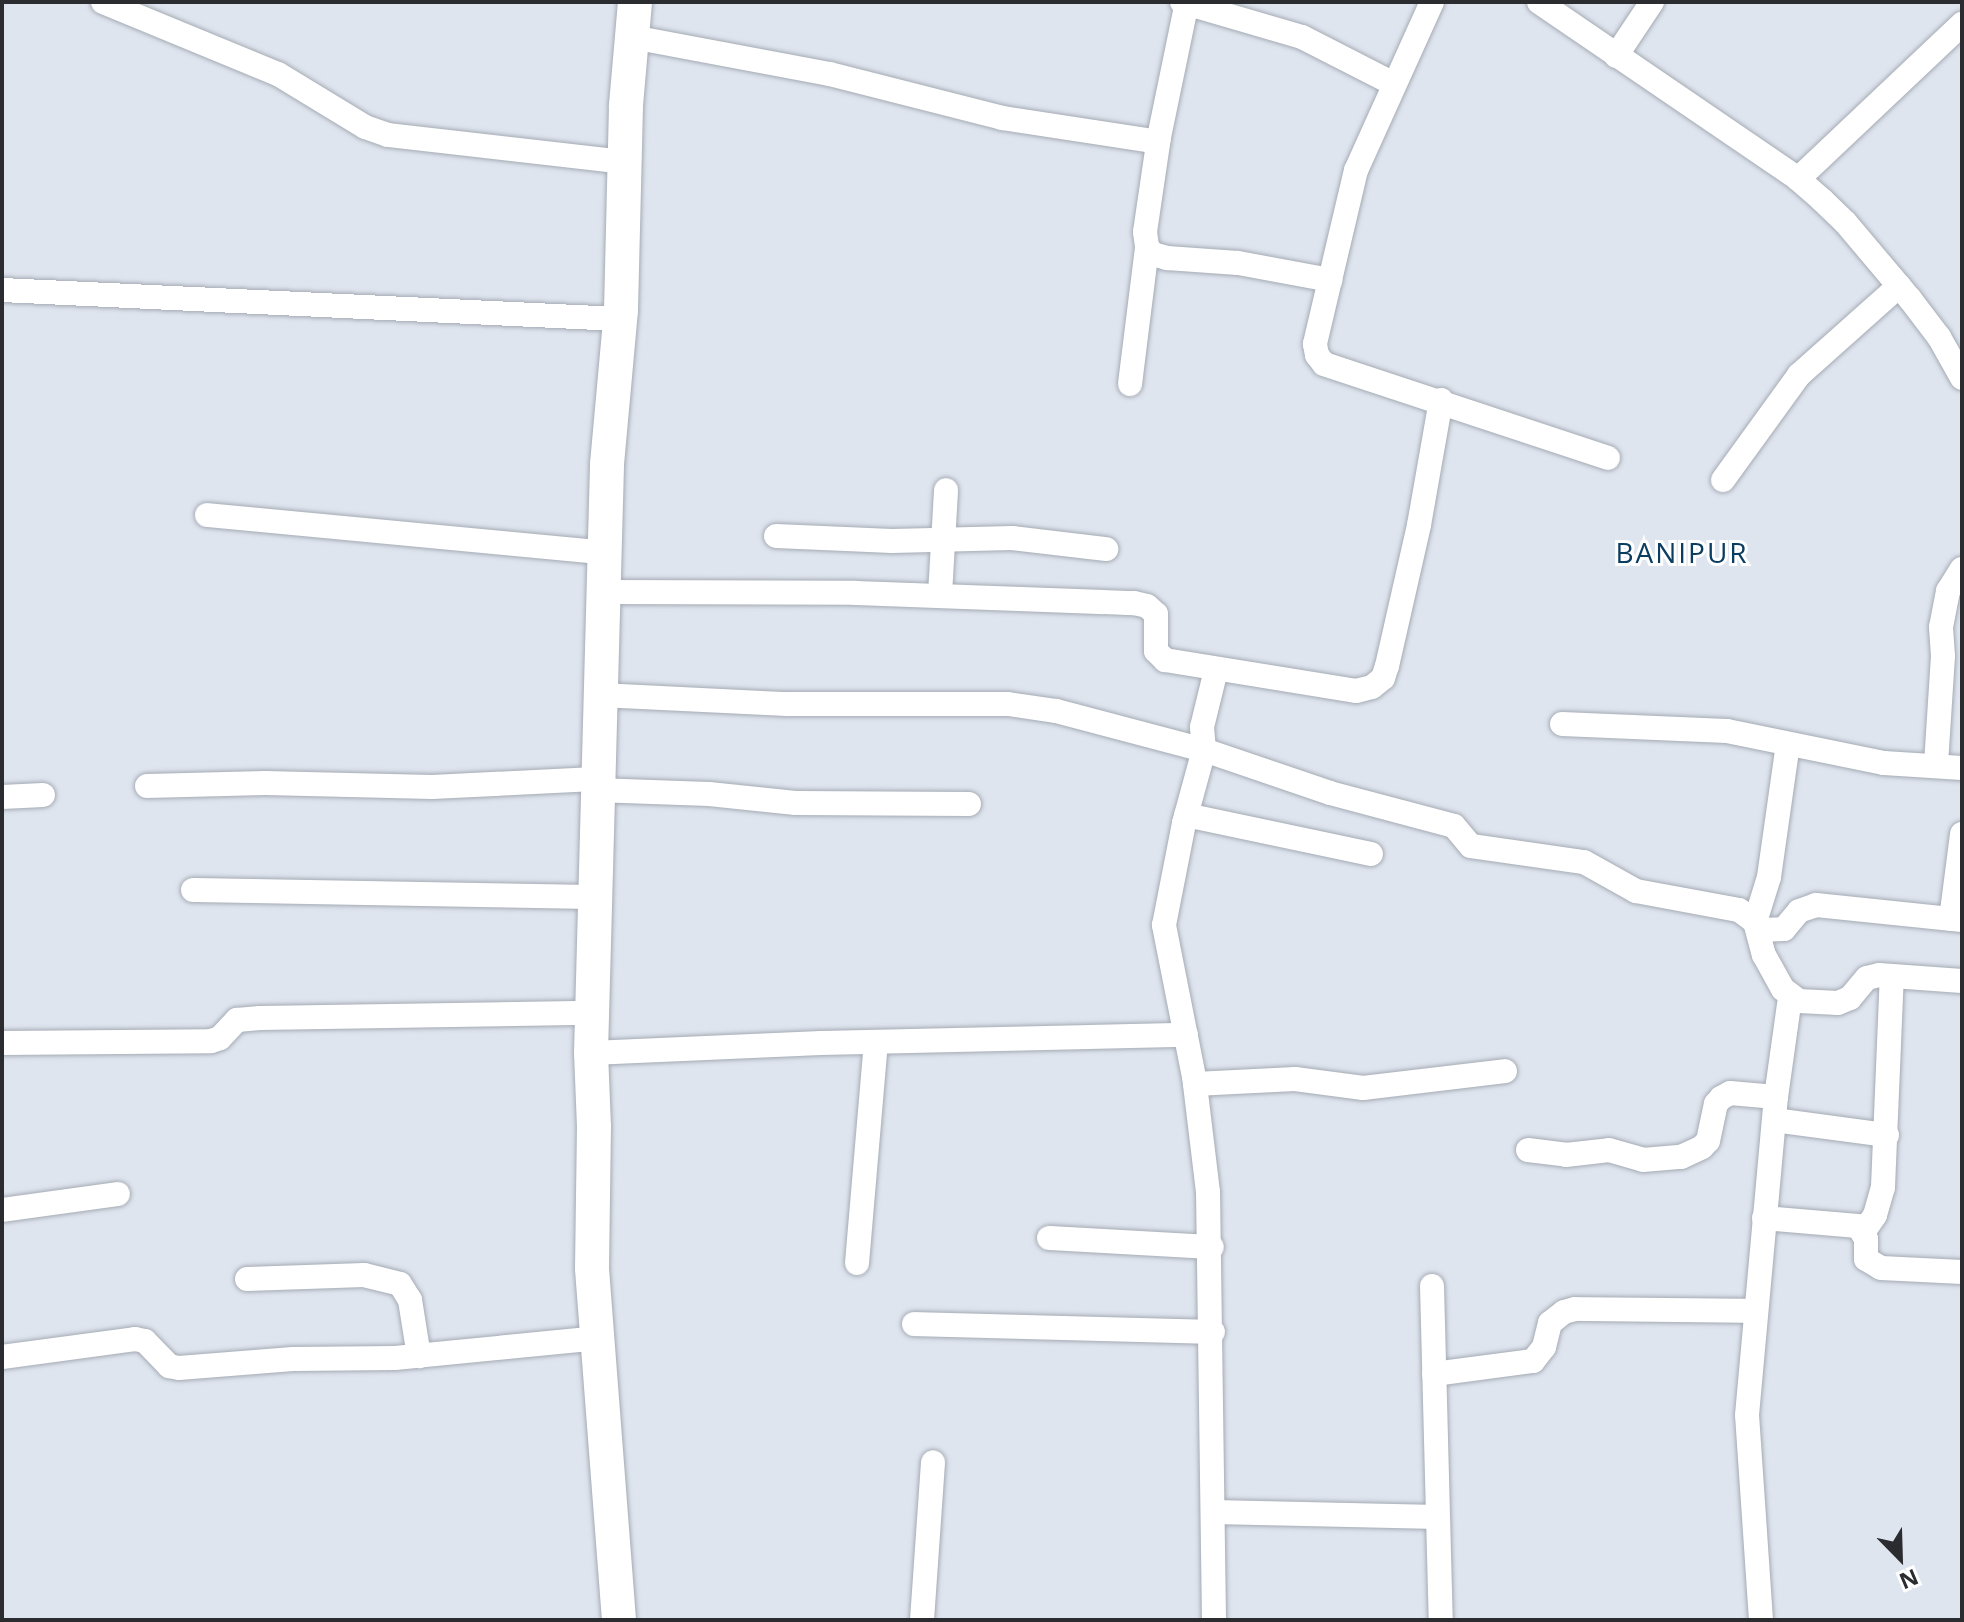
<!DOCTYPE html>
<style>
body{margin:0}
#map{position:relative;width:1964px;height:1622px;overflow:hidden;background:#dfe5ef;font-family:"Open Sans",sans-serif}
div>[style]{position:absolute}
.roads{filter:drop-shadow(0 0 2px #a5abb4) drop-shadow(0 0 2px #a5abb4)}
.street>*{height:24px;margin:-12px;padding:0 12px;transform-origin:12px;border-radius:12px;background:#fff}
.secondary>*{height:34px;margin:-17px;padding:0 17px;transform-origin:17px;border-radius:17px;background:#fff}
span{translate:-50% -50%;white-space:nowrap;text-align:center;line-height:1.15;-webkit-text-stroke:6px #fff;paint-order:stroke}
.quarter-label{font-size:28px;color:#0b3d60;letter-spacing:2px}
.frame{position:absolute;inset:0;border:4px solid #2a2c30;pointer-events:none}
.north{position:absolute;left:1860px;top:1518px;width:80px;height:80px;-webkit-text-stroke:6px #fff;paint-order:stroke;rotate:157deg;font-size:22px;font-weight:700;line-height:32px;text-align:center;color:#2a2c30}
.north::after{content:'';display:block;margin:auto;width:28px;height:36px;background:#2a2c30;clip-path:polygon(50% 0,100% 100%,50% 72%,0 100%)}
</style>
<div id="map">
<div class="roads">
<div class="street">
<i style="left:103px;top:2px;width:189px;rotate:22.4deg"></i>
<i style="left:278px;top:74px;width:102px;rotate:31.3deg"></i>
<i style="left:365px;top:127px;width:24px;rotate:19deg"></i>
<i style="left:388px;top:135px;width:238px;rotate:6.5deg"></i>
<i style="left:1182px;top:2px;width:125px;rotate:16.3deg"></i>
<i style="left:1302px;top:37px;width:103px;rotate:27.1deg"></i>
<i style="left:1187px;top:2px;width:138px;rotate:101.7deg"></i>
<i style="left:1159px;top:137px;width:96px;rotate:98.4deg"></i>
<i style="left:1145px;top:232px;width:15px;rotate:82deg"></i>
<i style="left:1147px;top:247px;width:9px;rotate:49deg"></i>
<i style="left:1153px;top:254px;width:15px;rotate:16deg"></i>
<i style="left:1167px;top:258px;width:71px;rotate:4deg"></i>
<i style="left:1238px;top:263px;width:94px;rotate:10.5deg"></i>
<i style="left:1432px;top:2px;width:184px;rotate:114.3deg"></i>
<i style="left:1356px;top:170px;width:179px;rotate:103.3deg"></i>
<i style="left:1315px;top:344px;width:11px;rotate:80deg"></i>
<i style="left:1317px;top:355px;width:11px;rotate:52deg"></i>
<i style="left:1324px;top:364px;width:299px;rotate:18.3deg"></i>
<i style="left:1539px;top:2px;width:314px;rotate:34.3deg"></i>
<i style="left:1798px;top:179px;width:32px;rotate:41deg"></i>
<i style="left:1822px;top:200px;width:32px;rotate:44deg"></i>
<i style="left:1845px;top:222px;width:101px;rotate:49.8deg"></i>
<i style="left:1910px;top:299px;width:48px;rotate:52.7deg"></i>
<i style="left:1939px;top:337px;width:47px;rotate:60.7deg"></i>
<i style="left:632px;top:37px;width:201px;rotate:10.6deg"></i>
<i style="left:830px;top:74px;width:178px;rotate:14.3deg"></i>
<i style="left:1002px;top:118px;width:158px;rotate:8.7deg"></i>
<i style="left:1616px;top:56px;width:65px;rotate:-56.3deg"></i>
<i style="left:1798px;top:179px;width:226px;rotate:-43.4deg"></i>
<i style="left:2px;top:290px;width:619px;rotate:2.69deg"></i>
<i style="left:1130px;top:384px;width:138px;rotate:-82.9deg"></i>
<i style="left:1723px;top:480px;width:130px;rotate:-54.1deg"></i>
<i style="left:1799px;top:375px;width:134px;rotate:-41.7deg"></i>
<i style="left:207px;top:515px;width:401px;rotate:5.4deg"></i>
<i style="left:776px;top:536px;width:116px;rotate:2.5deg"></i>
<i style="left:892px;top:541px;width:120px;rotate:-1.4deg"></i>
<i style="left:1012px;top:538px;width:95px;rotate:6.7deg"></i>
<i style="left:606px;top:592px;width:250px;rotate:0.2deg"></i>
<i style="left:856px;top:593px;width:278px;rotate:2.1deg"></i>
<i style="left:1134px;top:603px;width:13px;rotate:13deg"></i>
<i style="left:1147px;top:606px;width:12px;rotate:42deg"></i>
<i style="left:1156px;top:614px;width:37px;rotate:90deg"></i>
<i style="left:1156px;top:651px;width:13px;rotate:45deg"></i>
<i style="left:1165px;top:660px;width:193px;rotate:9.2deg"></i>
<i style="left:1356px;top:691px;width:16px;rotate:-14deg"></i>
<i style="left:1372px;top:687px;width:14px;rotate:-39deg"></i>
<i style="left:1383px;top:678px;width:13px;rotate:-72deg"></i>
<i style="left:1387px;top:666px;width:145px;rotate:-77.2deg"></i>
<i style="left:1419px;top:525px;width:127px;rotate:-80deg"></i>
<i style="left:940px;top:595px;width:105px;rotate:-86.7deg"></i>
<i style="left:600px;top:695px;width:187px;rotate:2.8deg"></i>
<i style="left:787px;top:704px;width:221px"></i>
<i style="left:1008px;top:704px;width:49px;rotate:8.3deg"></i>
<i style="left:1056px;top:711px;width:153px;rotate:14.8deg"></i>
<i style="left:1204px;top:750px;width:133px;rotate:18.8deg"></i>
<i style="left:1330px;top:793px;width:128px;rotate:14.9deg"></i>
<i style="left:1454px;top:826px;width:26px;rotate:50deg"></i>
<i style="left:1471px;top:846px;width:114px;rotate:8.1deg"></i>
<i style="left:1584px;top:862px;width:60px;rotate:29.1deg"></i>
<i style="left:1636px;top:891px;width:105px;rotate:10.5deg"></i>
<i style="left:1739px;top:910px;width:20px;rotate:37deg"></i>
<i style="left:1755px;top:922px;width:34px;rotate:75deg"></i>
<i style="left:1764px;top:955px;width:39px;rotate:61deg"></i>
<i style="left:1783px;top:989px;width:20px;rotate:37deg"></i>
<i style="left:1799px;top:1001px;width:39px;rotate:3deg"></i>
<i style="left:1838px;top:1003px;width:13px;rotate:-23deg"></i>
<i style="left:1850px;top:998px;width:26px;rotate:-50deg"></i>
<i style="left:1867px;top:978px;width:12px;rotate:-14deg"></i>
<i style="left:1879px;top:975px;width:83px;rotate:4.1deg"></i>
<i style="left:1562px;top:724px;width:165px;rotate:2.4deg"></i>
<i style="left:1727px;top:731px;width:160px;rotate:11.5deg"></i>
<i style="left:1884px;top:763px;width:78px;rotate:3.7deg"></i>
<i style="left:1936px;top:764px;width:108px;rotate:-86.3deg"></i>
<i style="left:1943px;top:656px;width:29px;rotate:-94deg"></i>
<i style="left:1941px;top:627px;width:37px;rotate:-79deg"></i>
<i style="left:1948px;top:591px;width:26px;rotate:-58deg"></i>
<i style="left:147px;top:786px;width:118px;rotate:-1.5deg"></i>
<i style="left:265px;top:783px;width:167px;rotate:1.4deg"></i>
<i style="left:432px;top:787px;width:163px;rotate:-2.8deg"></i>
<i style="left:595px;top:790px;width:114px;rotate:2deg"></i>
<i style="left:709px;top:794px;width:87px;rotate:5.9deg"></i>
<i style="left:796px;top:803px;width:173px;rotate:0.3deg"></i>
<i style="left:2px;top:797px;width:41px;rotate:-2.8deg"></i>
<i style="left:1186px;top:815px;width:189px;rotate:11.9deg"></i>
<i style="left:193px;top:890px;width:401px;rotate:1deg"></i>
<i style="left:1951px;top:919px;width:86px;rotate:-82.6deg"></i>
<i style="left:1755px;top:922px;width:47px;rotate:-72.7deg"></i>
<i style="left:1769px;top:877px;width:134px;rotate:-81.9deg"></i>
<i style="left:1759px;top:930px;width:25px;rotate:-2deg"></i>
<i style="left:1784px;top:929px;width:23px;rotate:-50deg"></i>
<i style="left:1799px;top:911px;width:18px;rotate:-19deg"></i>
<i style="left:1816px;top:905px;width:147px;rotate:5.9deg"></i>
<i style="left:2px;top:1043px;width:209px;rotate:-0.5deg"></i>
<i style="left:211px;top:1041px;width:9px;rotate:-18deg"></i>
<i style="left:220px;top:1038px;width:25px;rotate:-47deg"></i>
<i style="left:237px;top:1020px;width:23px;rotate:-5deg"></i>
<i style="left:260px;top:1018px;width:331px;rotate:-0.9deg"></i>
<i style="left:591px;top:1053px;width:230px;rotate:-2.5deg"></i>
<i style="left:821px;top:1043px;width:365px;rotate:-1.3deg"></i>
<i style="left:1195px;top:1084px;width:100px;rotate:-2.9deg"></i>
<i style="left:1295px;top:1079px;width:69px;rotate:7.5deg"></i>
<i style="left:1363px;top:1088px;width:143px;rotate:-6.8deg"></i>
<i style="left:1774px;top:1120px;width:114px;rotate:7.6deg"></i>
<i style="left:1528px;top:1150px;width:38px;rotate:7deg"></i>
<i style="left:1566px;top:1155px;width:43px;rotate:-6.6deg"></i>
<i style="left:1609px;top:1150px;width:35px;rotate:16deg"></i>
<i style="left:1643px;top:1160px;width:38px;rotate:-5deg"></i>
<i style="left:1681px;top:1157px;width:23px;rotate:-25deg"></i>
<i style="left:1702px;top:1147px;width:8px;rotate:-45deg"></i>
<i style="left:1708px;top:1141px;width:38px;rotate:-78deg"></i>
<i style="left:1716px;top:1104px;width:8px;rotate:-50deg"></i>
<i style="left:1721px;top:1098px;width:10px;rotate:-29deg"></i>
<i style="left:1730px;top:1093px;width:46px;rotate:5deg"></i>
<i style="left:2px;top:1210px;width:117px;rotate:-7.9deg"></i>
<i style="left:1764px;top:1218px;width:94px;rotate:4.9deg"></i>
<i style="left:1858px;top:1226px;width:15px;rotate:58deg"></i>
<i style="left:1866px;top:1239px;width:20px;rotate:90deg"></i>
<i style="left:1866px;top:1259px;width:17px;rotate:31deg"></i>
<i style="left:1881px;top:1268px;width:81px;rotate:2.8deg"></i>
<i style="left:1864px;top:1231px;width:19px;rotate:-55deg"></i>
<i style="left:1875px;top:1215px;width:29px;rotate:-74deg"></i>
<i style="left:1883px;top:1187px;width:211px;rotate:-87.6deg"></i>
<i style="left:1049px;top:1238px;width:163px;rotate:3.2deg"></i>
<i style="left:857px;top:1263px;width:221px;rotate:-85.1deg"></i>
<i style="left:247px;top:1279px;width:117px;rotate:-2deg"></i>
<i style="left:364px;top:1275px;width:37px;rotate:14deg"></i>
<i style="left:400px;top:1284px;width:19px;rotate:58deg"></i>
<i style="left:410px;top:1300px;width:57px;rotate:80.9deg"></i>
<i style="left:1432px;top:1286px;width:334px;rotate:88.5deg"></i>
<i style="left:914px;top:1324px;width:299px;rotate:1.5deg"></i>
<i style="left:2px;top:1357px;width:134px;rotate:-7.7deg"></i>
<i style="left:135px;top:1339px;width:10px;rotate:11deg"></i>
<i style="left:145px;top:1341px;width:35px;rotate:46deg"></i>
<i style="left:169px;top:1366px;width:10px;rotate:11deg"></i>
<i style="left:179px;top:1368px;width:114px;rotate:-4.5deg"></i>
<i style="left:293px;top:1359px;width:102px;rotate:-0.6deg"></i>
<i style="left:395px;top:1358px;width:205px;rotate:-5.6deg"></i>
<i style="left:1434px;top:1374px;width:100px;rotate:-7.5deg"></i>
<i style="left:1533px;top:1361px;width:18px;rotate:-52deg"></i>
<i style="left:1544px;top:1347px;width:25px;rotate:-76deg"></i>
<i style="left:1550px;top:1323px;width:18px;rotate:-38deg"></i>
<i style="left:1564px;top:1312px;width:11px;rotate:-15deg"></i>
<i style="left:1575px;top:1309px;width:180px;rotate:0.6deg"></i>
<i style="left:1214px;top:1512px;width:224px;rotate:1.3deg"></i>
<i style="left:922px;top:1620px;width:158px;rotate:-86deg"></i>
<i style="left:1214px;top:1620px;width:428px;rotate:-90.8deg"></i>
<i style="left:1208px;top:1192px;width:116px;rotate:-96.9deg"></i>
<i style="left:1194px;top:1077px;width:155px;rotate:-101.2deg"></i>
<i style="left:1164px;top:925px;width:104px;rotate:-78.9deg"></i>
<i style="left:1184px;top:823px;width:76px;rotate:-74.7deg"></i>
<i style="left:1204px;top:750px;width:23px;rotate:-95deg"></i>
<i style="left:1202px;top:727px;width:59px;rotate:-76.2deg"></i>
<i style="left:1761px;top:1620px;width:205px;rotate:-93.9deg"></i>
<i style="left:1747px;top:1415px;width:319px;rotate:-84.8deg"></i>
<i style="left:1776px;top:1097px;width:101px;rotate:-82deg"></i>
</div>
<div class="secondary">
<i style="left:619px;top:1620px;width:353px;rotate:-94.4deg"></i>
<i style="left:592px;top:1268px;width:141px;rotate:-89.2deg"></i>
<i style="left:594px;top:1127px;width:74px;rotate:-92.3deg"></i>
<i style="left:591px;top:1053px;width:589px;rotate:-88.44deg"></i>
<i style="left:607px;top:464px;width:155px;rotate:-84.8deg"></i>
<i style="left:621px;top:310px;width:205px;rotate:-88.6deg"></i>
<i style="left:626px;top:105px;width:103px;rotate:-85deg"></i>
</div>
</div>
<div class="quarter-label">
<span style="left:1682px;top:552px">BANIPUR</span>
</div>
<div class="frame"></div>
<div class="north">N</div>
</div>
